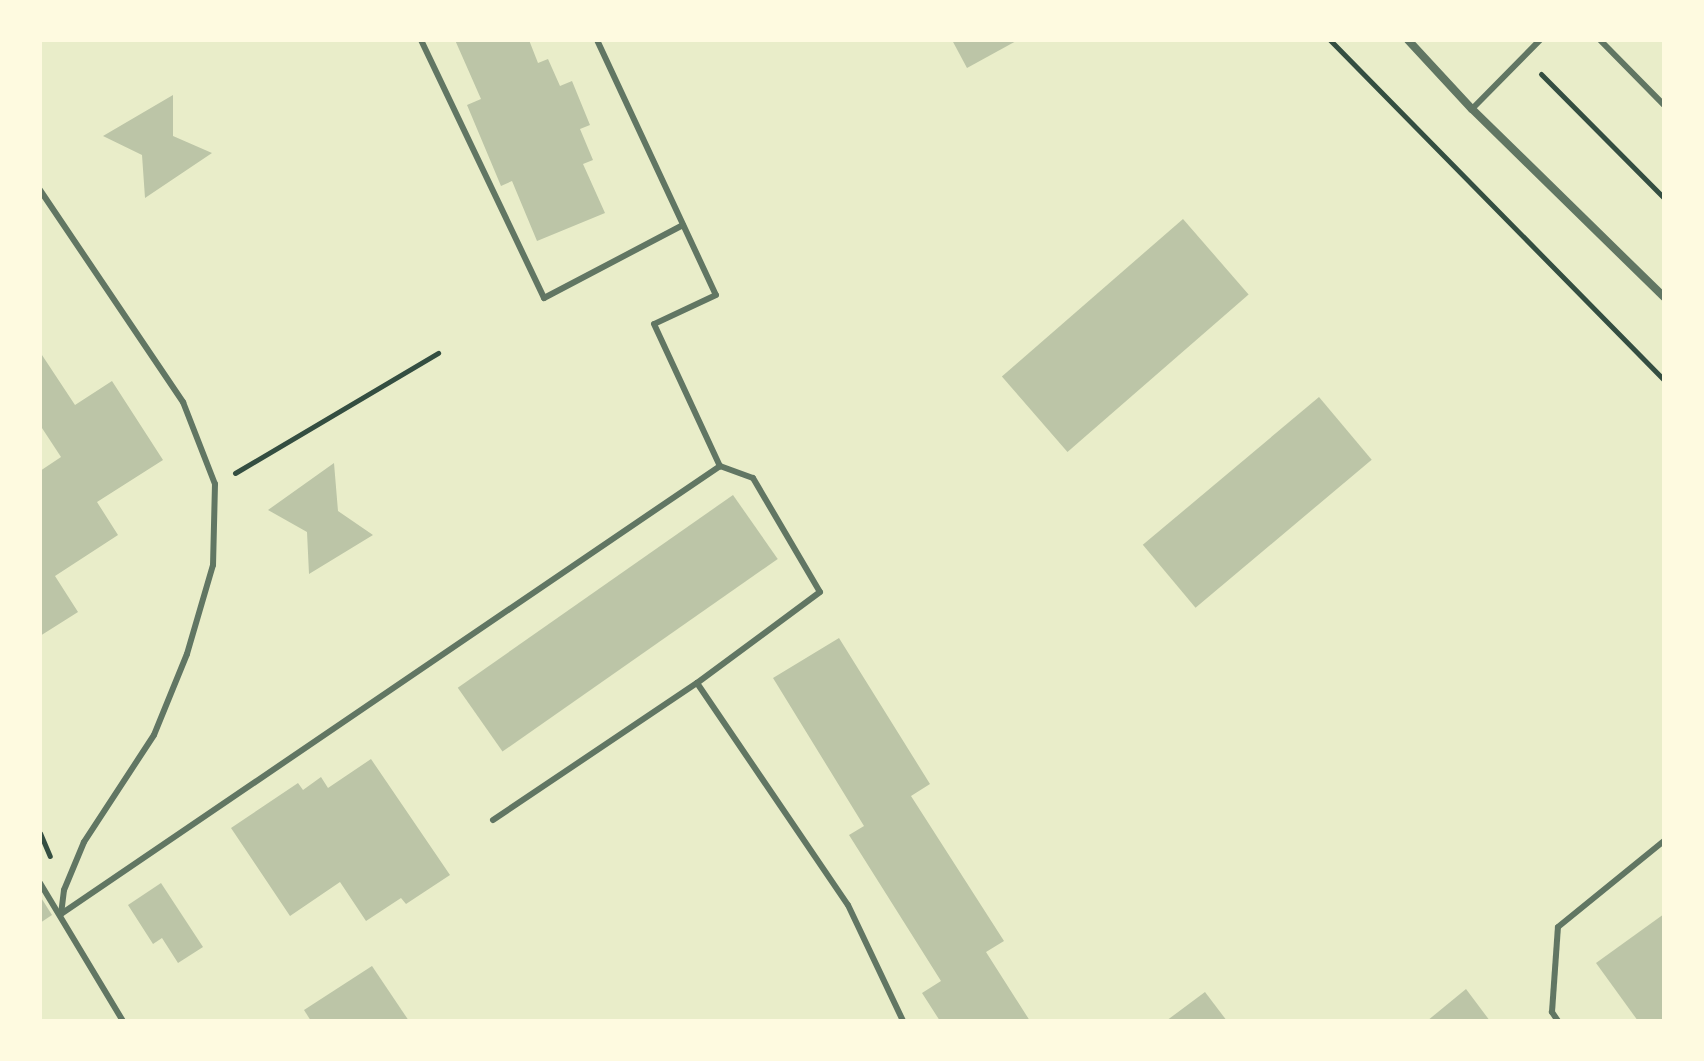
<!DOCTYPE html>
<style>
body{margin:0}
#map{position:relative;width:1704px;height:1061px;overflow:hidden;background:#e9edc9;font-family:"Roboto Serif",serif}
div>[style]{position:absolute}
.building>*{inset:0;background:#bcc5a7;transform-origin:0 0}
.path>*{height:5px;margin:-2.5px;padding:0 2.5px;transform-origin:2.5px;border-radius:2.5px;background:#344e41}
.service>*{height:6px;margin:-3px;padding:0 3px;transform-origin:3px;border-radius:3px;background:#617663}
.minor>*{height:8px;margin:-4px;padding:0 4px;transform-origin:4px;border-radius:4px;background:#617663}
span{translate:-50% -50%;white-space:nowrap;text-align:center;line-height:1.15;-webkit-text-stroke:8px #fefae0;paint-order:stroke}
.frame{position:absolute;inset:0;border:42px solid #fefae0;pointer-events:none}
</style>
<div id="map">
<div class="building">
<i style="clip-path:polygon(455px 40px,529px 40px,538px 63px,548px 59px,560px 86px,572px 81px,590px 125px,580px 129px,593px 160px,583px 164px,605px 213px,537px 241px,512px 181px,501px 186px,467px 105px,481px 99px)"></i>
<i style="clip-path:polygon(952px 40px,1018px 40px,967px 68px)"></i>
<i style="clip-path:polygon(173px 95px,173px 136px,212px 153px,145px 198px,142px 155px,103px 136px)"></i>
<i style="left:1183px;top:219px;width:100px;height:240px;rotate:49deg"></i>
<i style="clip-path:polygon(40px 352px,75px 405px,112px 381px,163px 460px,97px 502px,118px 535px,55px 576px,78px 612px,40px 636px,40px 471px,61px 457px,40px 425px)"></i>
<i style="left:1319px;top:397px;width:82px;height:230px;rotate:50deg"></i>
<i style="clip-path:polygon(334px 463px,338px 511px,373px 535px,309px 574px,307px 532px,268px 510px)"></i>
<i style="left:733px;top:495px;width:78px;height:336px;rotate:55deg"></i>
<i style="clip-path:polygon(839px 638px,930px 784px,911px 796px,1004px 941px,986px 952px,1030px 1021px,940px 1021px,922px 993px,941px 981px,849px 835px,864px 826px,773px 678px)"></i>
<i style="clip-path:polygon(371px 759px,450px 875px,406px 904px,401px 898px,366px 921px,340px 882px,290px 916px,231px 828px,298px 783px,303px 790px,321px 777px,328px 788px)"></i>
<i style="clip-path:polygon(161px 883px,203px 947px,178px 963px,162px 938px,153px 944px,128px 905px)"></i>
<i style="clip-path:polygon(40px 896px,52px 915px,40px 923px)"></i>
<i style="clip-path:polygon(1664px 914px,1664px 1021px,1638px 1021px,1596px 963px)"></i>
<i style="clip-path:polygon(372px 966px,409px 1021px,311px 1021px,304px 1010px)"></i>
<i style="clip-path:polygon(1466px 989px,1490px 1021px,1427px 1021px)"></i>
<i style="clip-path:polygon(1205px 992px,1227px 1021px,1166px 1021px)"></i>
</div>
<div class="path">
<i style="left:1330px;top:40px;width:477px;rotate:45.5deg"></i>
<i style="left:1541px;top:74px;width:175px;rotate:45.2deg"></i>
<i style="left:235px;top:473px;width:236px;rotate:-30.6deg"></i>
<i style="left:40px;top:833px;width:25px;rotate:67deg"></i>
</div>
<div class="service">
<i style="left:421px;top:40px;width:286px;rotate:64.5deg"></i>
<i style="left:544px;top:298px;width:157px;rotate:-27.7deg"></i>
<i style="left:597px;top:40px;width:281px;rotate:65deg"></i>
<i style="left:716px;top:295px;width:68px;rotate:154.9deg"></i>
<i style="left:654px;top:324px;width:157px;rotate:65.1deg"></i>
<i style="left:1600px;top:40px;width:91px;rotate:45.4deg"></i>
<i style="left:1472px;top:109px;width:97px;rotate:-45.4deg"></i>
<i style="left:40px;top:190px;width:256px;rotate:56deg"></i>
<i style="left:183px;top:402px;width:88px;rotate:68.7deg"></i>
<i style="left:215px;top:484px;width:81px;rotate:91.4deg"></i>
<i style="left:213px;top:565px;width:93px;rotate:106.3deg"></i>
<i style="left:187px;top:654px;width:87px;rotate:112.2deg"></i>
<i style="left:154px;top:735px;width:128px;rotate:123.2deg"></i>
<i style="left:84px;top:842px;width:52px;rotate:112.6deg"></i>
<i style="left:64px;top:890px;width:24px;rotate:97deg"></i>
<i style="left:493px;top:820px;width:246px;rotate:-33.9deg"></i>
<i style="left:40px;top:883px;width:161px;rotate:59deg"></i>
<i style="left:61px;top:914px;width:797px;rotate:-34.21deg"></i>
<i style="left:720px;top:466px;width:35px;rotate:20deg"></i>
<i style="left:753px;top:478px;width:132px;rotate:59.6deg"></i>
<i style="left:820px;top:592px;width:153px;rotate:143.5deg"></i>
<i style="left:697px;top:683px;width:268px;rotate:55.8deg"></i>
<i style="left:848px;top:905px;width:128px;rotate:64.6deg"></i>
<i style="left:1558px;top:1021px;width:11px;rotate:-124deg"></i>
<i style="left:1552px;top:1012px;width:85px;rotate:-86deg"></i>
<i style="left:1558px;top:927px;width:136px;rotate:-39.1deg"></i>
</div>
<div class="minor">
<i style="left:1408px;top:40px;width:94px;rotate:47.2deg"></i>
<i style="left:1472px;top:109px;width:269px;rotate:44.4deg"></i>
</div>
<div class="frame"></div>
</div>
